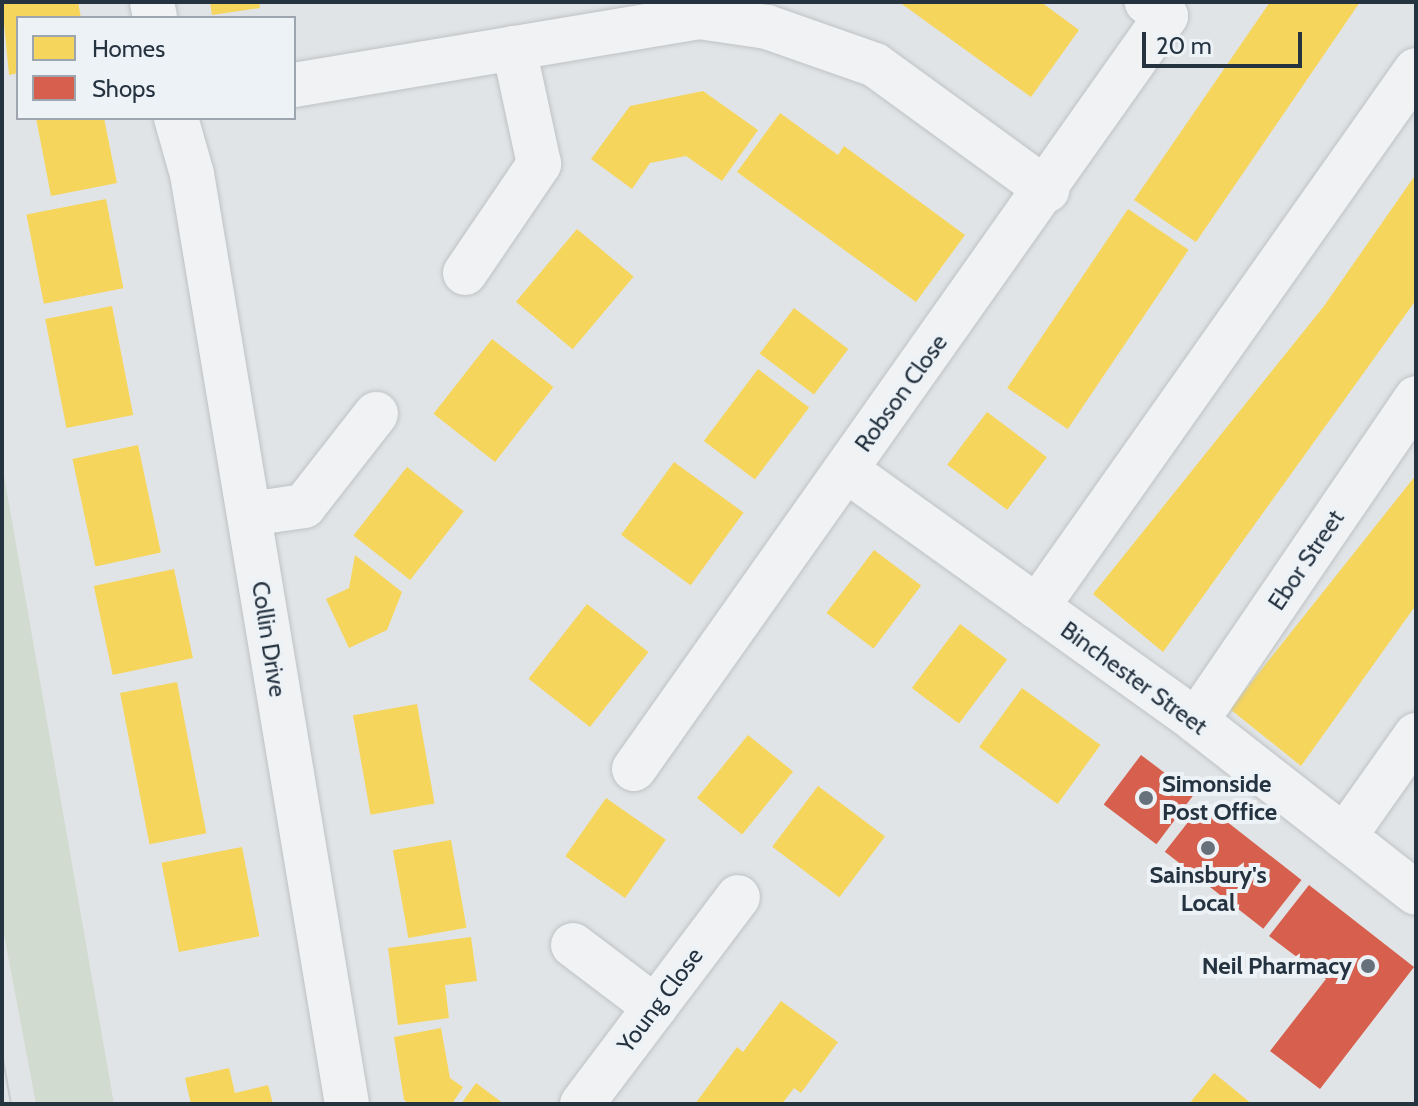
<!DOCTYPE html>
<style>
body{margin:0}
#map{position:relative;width:1418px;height:1106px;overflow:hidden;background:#e1e4e6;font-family:Cabin,sans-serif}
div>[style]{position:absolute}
.green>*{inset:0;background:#d2dbd0}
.homes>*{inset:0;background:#f6d55c;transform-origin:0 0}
.shops>*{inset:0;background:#d6604d;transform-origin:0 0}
.roads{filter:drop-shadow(0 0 2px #bfc2c4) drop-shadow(0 0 2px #bfc2c4)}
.minor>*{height:44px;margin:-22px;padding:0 22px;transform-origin:22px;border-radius:22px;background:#f0f2f3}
.tram>*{height:2px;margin:-1px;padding:0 1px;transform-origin:1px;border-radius:1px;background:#c9ccce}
.dots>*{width:22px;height:22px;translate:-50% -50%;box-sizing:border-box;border:4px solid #edf2f6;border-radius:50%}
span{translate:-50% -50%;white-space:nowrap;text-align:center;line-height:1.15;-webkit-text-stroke:8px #edf2f6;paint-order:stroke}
.street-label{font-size:24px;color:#253341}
.poi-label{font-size:24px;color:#253341;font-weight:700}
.left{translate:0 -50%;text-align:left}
.right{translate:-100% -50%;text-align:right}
.frame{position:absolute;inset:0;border:4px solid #253341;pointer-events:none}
.legend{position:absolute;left:16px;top:16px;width:280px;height:104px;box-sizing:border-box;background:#edf2f6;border:2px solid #9da6ae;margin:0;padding:10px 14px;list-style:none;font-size:24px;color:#253341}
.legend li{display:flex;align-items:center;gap:16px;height:40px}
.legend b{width:40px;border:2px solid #9da6ae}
.scale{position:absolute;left:1142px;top:32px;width:160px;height:36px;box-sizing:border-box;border:4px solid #253341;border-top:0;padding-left:10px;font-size:24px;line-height:28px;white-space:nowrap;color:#253341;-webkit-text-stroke:6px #edf2f6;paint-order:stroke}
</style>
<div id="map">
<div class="green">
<i style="clip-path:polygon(2px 464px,114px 1104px,36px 1104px,2px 924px)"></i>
</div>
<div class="homes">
<i style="clip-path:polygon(2px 2px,78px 2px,81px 18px,18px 18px,18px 73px,9px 75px)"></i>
<i style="clip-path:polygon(210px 2px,259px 2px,260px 8px,212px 15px)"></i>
<i style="clip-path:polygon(899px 2px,1041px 2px,1079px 30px,1031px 97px)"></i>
<i style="clip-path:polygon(1270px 2px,1360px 2px,1196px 242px,1134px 200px)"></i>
<i style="clip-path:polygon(703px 91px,758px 130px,722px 181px,686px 156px,650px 163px,632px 189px,591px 159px,630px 106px)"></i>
<i style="clip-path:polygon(780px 113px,838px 155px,844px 146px,965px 235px,916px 302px,737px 172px)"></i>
<i style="clip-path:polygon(36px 118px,104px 118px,117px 183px,51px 196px)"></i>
<i style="clip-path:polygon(1416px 174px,1416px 300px,1163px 652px,1093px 594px,1324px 306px)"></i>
<i style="left:106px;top:199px;width:91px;height:81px;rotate:79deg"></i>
<i style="left:1128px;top:209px;width:73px;height:216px;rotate:34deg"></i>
<i style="left:577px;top:229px;width:74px;height:95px;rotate:40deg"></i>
<i style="left:112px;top:306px;width:111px;height:68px;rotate:79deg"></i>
<i style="left:794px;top:308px;width:68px;height:57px;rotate:37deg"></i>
<i style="left:492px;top:339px;width:78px;height:95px;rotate:38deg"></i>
<i style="left:758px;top:369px;width:64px;height:90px;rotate:37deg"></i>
<i style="left:987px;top:412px;width:75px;height:66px;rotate:37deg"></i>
<i style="left:138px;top:445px;width:110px;height:67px;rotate:78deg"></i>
<i style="left:674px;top:462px;width:86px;height:90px;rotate:36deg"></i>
<i style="left:407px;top:467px;width:72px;height:87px;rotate:38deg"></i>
<i style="clip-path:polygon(1416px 475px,1416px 605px,1301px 766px,1230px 709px)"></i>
<i style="left:874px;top:550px;width:59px;height:79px;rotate:37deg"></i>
<i style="clip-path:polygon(355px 555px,402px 592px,387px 630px,349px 648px,326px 599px,349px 588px)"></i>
<i style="left:174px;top:569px;width:91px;height:82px;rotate:78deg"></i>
<i style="left:587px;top:604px;width:78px;height:95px;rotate:38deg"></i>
<i style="left:960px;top:624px;width:59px;height:80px;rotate:37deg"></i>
<i style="left:177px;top:682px;width:154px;height:58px;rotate:79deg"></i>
<i style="left:1022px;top:688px;width:97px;height:73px;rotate:36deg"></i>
<i style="left:417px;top:704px;width:101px;height:65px;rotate:80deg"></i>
<i style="left:748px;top:735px;width:58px;height:81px;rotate:39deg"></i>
<i style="left:818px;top:786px;width:84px;height:76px;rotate:37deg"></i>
<i style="left:606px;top:798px;width:73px;height:71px;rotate:35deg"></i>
<i style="left:451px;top:840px;width:89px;height:59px;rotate:80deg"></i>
<i style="left:242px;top:847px;width:91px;height:82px;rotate:79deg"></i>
<i style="clip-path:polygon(471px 937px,477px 981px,445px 985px,449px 1018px,398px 1025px,388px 948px)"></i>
<i style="clip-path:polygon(781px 1001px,838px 1042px,801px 1093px,794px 1088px,782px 1104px,695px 1104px,737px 1047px,743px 1052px)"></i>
<i style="clip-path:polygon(441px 1028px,450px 1078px,463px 1087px,452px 1104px,410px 1104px,404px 1100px,394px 1037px)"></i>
<i style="clip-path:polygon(229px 1068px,235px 1093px,268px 1085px,273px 1104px,191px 1104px,185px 1078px)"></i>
<i style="clip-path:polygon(1214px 1073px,1252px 1104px,1189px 1104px)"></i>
<i style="clip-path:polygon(476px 1083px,504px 1104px,461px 1104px)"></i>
</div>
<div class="shops">
<i style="left:1141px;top:755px;width:66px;height:62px;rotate:37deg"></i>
<i style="left:1203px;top:803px;width:125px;height:62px;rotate:38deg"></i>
<i style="clip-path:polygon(1309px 885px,1414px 967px,1320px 1089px,1270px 1051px,1326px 979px,1269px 936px)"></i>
</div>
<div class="roads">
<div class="minor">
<i style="left:152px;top:2px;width:16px;rotate:79deg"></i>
<i style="left:294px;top:85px;width:411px;rotate:-9.5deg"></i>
<i style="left:699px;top:17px;width:69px;rotate:8.4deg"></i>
<i style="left:767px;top:27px;width:114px;rotate:19.4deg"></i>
<i style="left:875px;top:65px;width:213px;rotate:36deg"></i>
<i style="left:176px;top:118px;width:58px;rotate:74.1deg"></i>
<i style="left:192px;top:174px;width:943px;rotate:80.54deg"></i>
<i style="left:465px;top:273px;width:132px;rotate:-55.8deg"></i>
<i style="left:539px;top:164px;width:119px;rotate:-102.2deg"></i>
<i style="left:846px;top:470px;width:431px;rotate:35.6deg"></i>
<i style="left:1196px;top:721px;width:279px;rotate:38deg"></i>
<i style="left:249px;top:514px;width:56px;rotate:-8.3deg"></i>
<i style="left:304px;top:506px;width:117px;rotate:-52deg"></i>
<i style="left:1037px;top:607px;width:657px;rotate:-54.79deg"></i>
<i style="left:1196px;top:721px;width:391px;rotate:-55.7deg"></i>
<i style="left:634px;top:769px;width:922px;rotate:-54.76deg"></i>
<i style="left:1166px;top:16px;width:24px;rotate:-144deg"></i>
<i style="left:1344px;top:837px;width:125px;rotate:-54.8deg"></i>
<i style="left:573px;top:945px;width:103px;rotate:37.1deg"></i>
<i style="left:582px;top:1104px;width:259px;rotate:-53deg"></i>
</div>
</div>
<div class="tram">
<i style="left:2px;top:1054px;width:51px;rotate:79.8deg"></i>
</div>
<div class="dots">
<i style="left:1146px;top:798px;background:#67717b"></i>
<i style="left:1208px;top:848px;background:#67717b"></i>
<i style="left:1368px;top:966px;background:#67717b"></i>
</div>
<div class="street-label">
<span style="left:901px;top:393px;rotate:-54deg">Robson Close</span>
<span style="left:1306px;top:560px;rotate:-56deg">Ebor Street</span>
<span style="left:269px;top:639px;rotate:81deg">Collin Drive</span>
<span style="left:1134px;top:678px;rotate:36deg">Binchester Street</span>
<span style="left:660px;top:1000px;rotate:-53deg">Young Close</span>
</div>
<div class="poi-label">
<span class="left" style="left:1162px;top:798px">Simonside<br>Post Office</span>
<span style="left:1208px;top:889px">Sainsbury's<br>Local</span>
<span class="right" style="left:1352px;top:966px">Neil Pharmacy</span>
</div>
<div class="frame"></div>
<ul class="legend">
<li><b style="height:22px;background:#f6d55c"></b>Homes</li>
<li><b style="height:22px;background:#d6604d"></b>Shops</li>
</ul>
<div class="scale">20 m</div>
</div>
